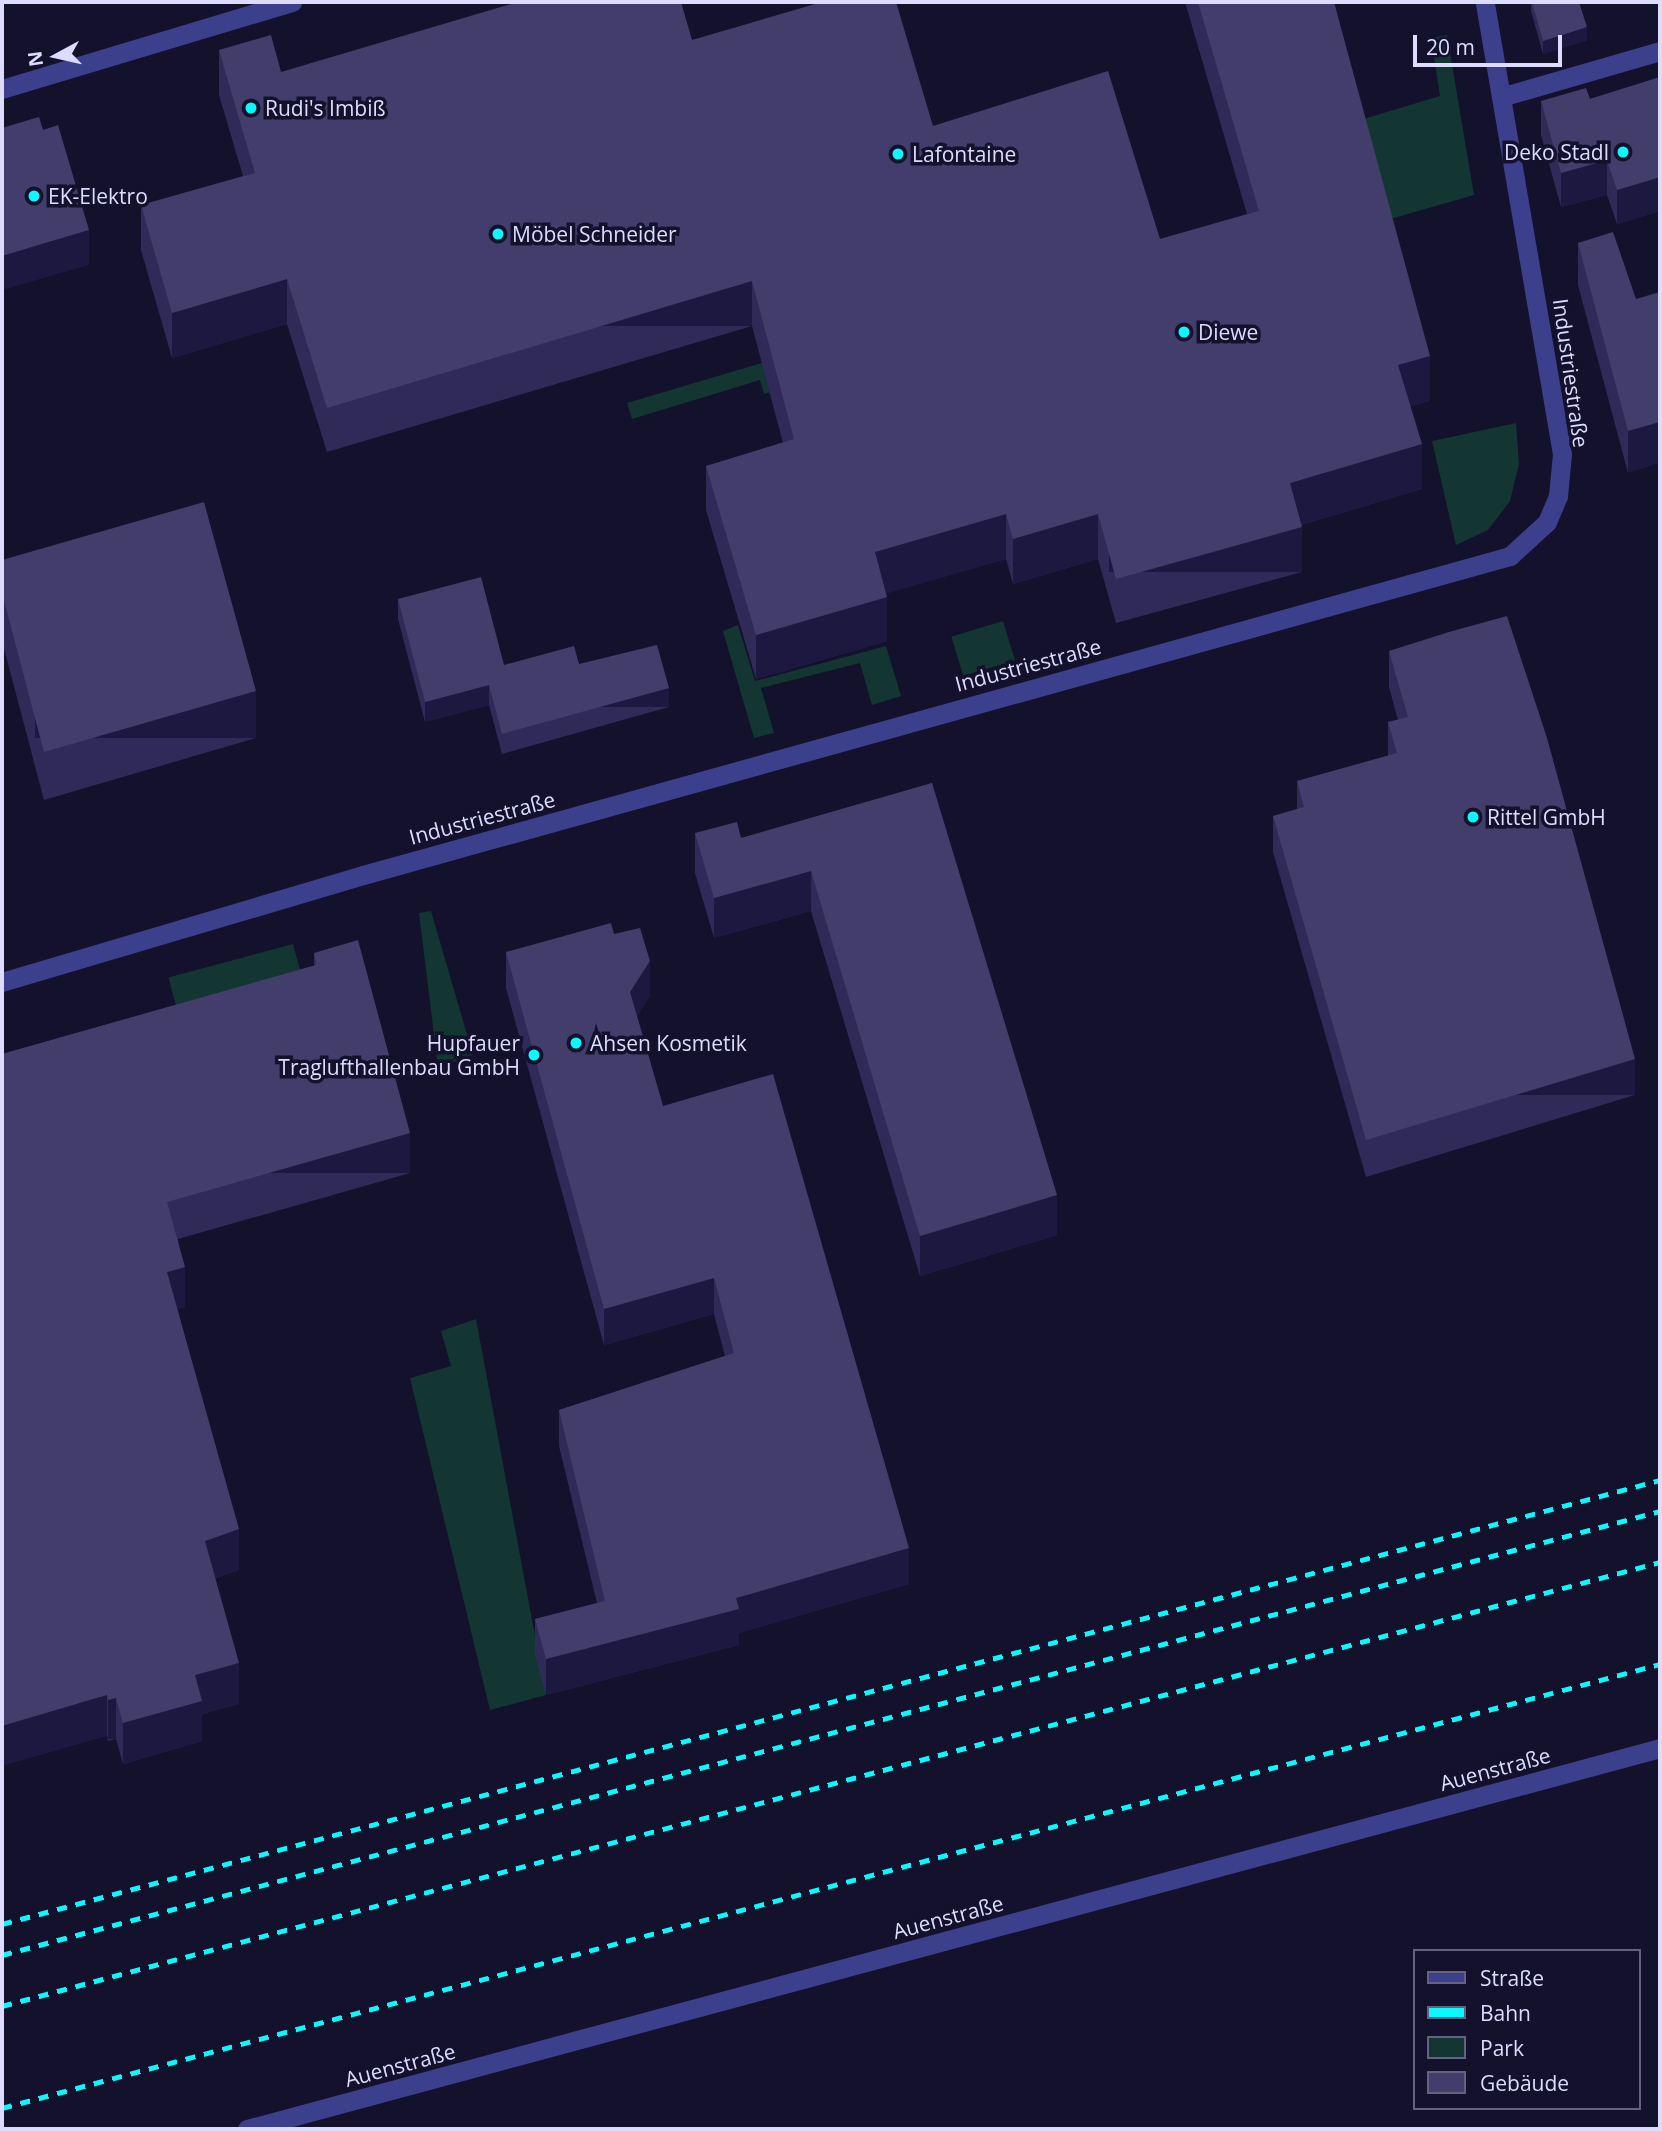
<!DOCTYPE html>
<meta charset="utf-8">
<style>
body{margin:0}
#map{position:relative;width:1662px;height:2131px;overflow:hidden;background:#13112c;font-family:"Open Sans",sans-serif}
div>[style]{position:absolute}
.green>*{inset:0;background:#143632;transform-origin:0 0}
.service>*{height:19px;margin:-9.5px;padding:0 9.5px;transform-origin:9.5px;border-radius:9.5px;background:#3c3f8b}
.minor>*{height:19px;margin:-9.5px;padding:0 9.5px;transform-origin:9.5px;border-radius:9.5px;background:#3c3f8b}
.rail>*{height:5px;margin-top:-2.5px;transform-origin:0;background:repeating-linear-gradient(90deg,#08faff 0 10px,transparent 0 19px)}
.wall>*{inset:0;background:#302a59}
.shaded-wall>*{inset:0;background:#1d1840;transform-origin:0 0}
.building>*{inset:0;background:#433d6b}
.dots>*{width:19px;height:19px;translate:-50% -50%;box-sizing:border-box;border:4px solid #13112c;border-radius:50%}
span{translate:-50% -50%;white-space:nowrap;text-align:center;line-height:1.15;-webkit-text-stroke:7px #13112c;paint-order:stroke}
.poi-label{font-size:21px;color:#dddcff}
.left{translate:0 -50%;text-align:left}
.right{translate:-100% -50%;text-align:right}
.street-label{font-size:21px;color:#dddcff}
.frame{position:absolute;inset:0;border:4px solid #dddcff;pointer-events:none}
.legend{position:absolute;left:1413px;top:1949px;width:228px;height:161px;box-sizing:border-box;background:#13112c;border:2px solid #646280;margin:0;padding:9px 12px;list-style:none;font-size:21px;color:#dddcff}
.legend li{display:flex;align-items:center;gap:14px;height:35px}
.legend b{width:35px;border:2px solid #646280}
.north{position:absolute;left:21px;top:21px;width:70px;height:70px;-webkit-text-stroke:5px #13112c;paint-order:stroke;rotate:262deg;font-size:19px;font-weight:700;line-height:28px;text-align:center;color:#dddcff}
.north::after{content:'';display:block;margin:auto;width:24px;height:32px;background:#dddcff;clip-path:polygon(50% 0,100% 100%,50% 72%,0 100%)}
.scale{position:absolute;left:1413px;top:35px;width:149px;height:32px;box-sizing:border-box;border:4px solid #dddcff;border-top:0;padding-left:9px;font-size:21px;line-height:24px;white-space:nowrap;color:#dddcff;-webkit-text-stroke:5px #13112c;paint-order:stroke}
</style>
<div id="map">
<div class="green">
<i style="clip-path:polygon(1447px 35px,1474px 195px,1348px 231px,1357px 121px,1440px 96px,1431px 38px)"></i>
<i style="clip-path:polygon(940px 310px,1000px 327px,764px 394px,760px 380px,632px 419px,627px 403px)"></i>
<i style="clip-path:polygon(1516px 423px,1519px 464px,1510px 501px,1488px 530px,1456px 545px,1432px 441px)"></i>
<i style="left:1003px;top:621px;width:41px;height:54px;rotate:73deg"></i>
<i style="clip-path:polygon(738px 625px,755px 681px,886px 646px,901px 696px,872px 705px,860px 663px,761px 688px,774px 733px,754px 738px,723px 631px)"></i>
<i style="clip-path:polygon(431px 911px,473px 1055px,438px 1067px,419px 913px)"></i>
<i style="left:293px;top:944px;width:62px;height:129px;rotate:75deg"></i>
<i style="clip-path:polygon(476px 1319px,546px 1695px,490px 1710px,410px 1378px,451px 1366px,441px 1331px)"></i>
</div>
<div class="service">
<i style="left:1501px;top:97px;width:166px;rotate:-16.1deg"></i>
</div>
<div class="minor">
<i style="left:2px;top:89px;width:303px;rotate:-16.7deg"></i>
<i style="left:2px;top:982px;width:377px;rotate:-16.5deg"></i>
<i style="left:363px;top:875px;width:1191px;rotate:-15.54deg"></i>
<i style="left:1510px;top:556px;width:50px;rotate:-42.6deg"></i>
<i style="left:1547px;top:522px;width:28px;rotate:-67deg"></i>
<i style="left:1558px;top:496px;width:42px;rotate:-84.6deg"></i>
<i style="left:1562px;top:454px;width:459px;rotate:-99.7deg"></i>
<i style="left:247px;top:2129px;width:1463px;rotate:-15.09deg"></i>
</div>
<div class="rail">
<i style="left:2px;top:1924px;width:1716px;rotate:-14.99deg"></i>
<i style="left:2px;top:1955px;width:1716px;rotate:-14.99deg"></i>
<i style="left:2px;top:2006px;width:1716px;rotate:-14.99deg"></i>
<i style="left:2px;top:2108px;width:1716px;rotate:-14.99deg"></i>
</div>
<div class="wall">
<i style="clip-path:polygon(1185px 2px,1334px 2px,1430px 401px,1410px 406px,1422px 489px,1301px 525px,1302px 572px,1116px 623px,1098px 559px,1013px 584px,1006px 559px,886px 593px,887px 641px,756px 679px,706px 510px,706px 466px,783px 443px,752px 326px,327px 452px,287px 324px,172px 358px,141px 250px,141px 205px,243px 176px,219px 95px,219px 50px,281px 72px,692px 40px,933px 126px,1160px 239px,1247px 214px)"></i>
<i style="clip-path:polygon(1531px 2px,1579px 2px,1587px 40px,1543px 54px,1531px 11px)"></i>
<i style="clip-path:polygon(1660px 77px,1660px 211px,1617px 224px,1607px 195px,1561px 207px,1541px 135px,1541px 101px,1590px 99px)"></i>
<i style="clip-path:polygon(1578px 243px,1636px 299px,1628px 473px,1578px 285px)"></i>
<i style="clip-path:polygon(2px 560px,256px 738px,44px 800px,2px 641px)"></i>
<i style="clip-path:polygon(398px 599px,504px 665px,579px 664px,669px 707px,502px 754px,489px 705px,425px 722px,398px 619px)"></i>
<i style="clip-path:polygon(1389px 651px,1635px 1095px,1366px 1177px,1273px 852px,1273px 816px,1297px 809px,1297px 781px,1388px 756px,1388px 722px,1398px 720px,1389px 687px)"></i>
<i style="clip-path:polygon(932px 783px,1057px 1235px,920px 1276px,811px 911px,714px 938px,695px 873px,695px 833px,741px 838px)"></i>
<i style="clip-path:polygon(614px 934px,650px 996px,637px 1016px,663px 1106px,909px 1584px,739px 1633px,739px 1645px,546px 1695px,535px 1655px,535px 1619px,597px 1603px,559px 1446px,559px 1410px,725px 1356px,714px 1314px,604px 1345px,506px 988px,506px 952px)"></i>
<i style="clip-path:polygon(314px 953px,410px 1173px,178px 1239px,185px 1307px,177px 1309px,239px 1570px,215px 1578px,239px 1704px,202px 1714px,202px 1741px,123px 1764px,116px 1739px,108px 1741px,2px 1054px,314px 966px)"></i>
</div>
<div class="shaded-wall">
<i style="clip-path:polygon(1587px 27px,1587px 40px,1543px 54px,1543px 41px)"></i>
<i style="clip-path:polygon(1607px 160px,1607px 195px,1561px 207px,1561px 173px)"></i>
<i style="clip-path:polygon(1660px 177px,1660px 211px,1617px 224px,1617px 190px)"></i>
<i style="clip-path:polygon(89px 230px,89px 265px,2px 290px,2px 256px)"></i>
<i style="clip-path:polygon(287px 279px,287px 324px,172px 358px,172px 313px)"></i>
<i style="left:752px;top:281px;width:45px;height:444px;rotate:90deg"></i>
<i style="clip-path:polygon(1430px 356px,1430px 401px,1398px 410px,1398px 365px)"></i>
<i style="clip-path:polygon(1660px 422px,1660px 463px,1628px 473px,1628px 431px)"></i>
<i style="clip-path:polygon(1422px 444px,1422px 489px,1290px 528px,1290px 483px)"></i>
<i style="clip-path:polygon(1006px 514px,1006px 559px,875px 597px,875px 552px)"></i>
<i style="clip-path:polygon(1098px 514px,1098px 559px,1013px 584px,1013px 539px)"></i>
<i style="left:1302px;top:527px;width:45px;height:193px;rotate:90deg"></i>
<i style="clip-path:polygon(887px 597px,887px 641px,756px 679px,756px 635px)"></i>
<i style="clip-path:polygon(489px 685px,489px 705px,425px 722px,425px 702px)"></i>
<i style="left:669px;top:688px;width:19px;height:173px;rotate:90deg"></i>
<i style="left:256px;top:691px;width:47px;height:221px;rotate:90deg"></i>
<i style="clip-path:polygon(811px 871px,811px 911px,714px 938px,714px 898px)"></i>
<i style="clip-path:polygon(650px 961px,650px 996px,630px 1028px,630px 992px)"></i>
<i style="left:1635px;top:1059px;width:36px;height:281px;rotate:90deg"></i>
<i style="left:410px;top:1133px;width:40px;height:253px;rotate:90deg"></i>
<i style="clip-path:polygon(1057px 1195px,1057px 1235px,920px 1276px,920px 1236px)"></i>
<i style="clip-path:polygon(185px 1267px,185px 1307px,167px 1312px,167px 1272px)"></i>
<i style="clip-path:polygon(714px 1278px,714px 1314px,604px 1345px,604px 1309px)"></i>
<i style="clip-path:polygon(239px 1529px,239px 1570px,205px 1581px,205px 1541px)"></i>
<i style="clip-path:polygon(909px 1548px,909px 1584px,739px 1633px,739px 1645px,546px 1695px,546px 1659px,736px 1598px)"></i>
<i style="clip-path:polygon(239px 1663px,239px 1704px,202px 1714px,202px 1741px,123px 1764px,123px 1723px,195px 1675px)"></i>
<i style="clip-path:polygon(107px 1695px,107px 1736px,2px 1766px,2px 1726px)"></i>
<i style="left:116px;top:1698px;width:41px;height:8px;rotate:90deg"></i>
</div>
<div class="building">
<i style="clip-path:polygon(518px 2px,681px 2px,692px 40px,822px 2px,896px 2px,933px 126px,1108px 71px,1160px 239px,1259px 211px,1198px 2px,1334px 2px,1430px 356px,1398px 365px,1422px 444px,1290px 483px,1302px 527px,1116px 579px,1098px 514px,1013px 539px,1006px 514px,875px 552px,887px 597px,756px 635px,706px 466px,794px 439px,752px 281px,327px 408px,287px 279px,172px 313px,141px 205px,255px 173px,219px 50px,271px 35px,281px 72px)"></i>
<i style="clip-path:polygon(1532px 2px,1579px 2px,1587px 27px,1543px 41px)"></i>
<i style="clip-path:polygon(1660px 77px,1660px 177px,1617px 190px,1607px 160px,1561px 173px,1541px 101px,1586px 88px,1590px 99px)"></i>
<i style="clip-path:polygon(39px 117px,43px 130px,58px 125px,89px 230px,2px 256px,2px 211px,3px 210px,2px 205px,2px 128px)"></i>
<i style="clip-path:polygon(1613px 232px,1636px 299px,1660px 292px,1660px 422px,1628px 431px,1578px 243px)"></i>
<i style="clip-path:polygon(204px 502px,256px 691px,44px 752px,2px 593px,2px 560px)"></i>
<i style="clip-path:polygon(481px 577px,504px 665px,574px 646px,579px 664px,657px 645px,669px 688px,502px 734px,489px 685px,425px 702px,398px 599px)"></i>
<i style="clip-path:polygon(1507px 616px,1547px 738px,1635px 1059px,1366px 1140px,1273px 816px,1304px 807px,1297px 781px,1397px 753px,1388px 722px,1408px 717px,1389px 651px,1449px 632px)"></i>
<i style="clip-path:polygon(932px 783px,1057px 1195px,920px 1236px,811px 871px,714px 898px,695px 833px,737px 822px,741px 838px)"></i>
<i style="clip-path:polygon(611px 923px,614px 934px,640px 928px,650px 961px,630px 992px,663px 1106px,773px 1074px,909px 1548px,736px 1598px,739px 1609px,546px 1659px,535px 1619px,605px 1601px,559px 1410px,734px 1353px,714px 1278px,604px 1309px,506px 952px)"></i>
<i style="clip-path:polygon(358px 940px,410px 1133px,167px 1202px,185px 1267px,167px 1272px,239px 1529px,205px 1541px,239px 1663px,195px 1675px,202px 1701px,123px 1723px,116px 1698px,108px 1700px,107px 1695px,2px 1726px,2px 1054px,316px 965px,314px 953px)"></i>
</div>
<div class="dots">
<i style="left:251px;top:108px;background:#08faff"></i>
<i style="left:1623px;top:152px;background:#08faff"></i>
<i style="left:898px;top:154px;background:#08faff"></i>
<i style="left:34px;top:196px;background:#08faff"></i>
<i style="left:498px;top:234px;background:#08faff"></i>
<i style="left:1184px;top:332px;background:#08faff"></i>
<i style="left:1473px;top:817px;background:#08faff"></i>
<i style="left:576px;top:1043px;background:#08faff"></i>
<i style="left:534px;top:1055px;background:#08faff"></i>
</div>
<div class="poi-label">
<span class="left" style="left:265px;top:108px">Rudi's Imbiß</span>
<span class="right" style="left:1609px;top:152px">Deko Stadl</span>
<span class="left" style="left:912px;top:154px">Lafontaine</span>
<span class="left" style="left:48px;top:196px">EK-Elektro</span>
<span class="left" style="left:512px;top:234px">Möbel Schneider</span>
<span class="left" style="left:1198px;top:332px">Diewe</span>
<span class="left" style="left:1487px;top:817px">Rittel GmbH</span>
<span class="right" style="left:520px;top:1055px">Hupfauer<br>Traglufthallenbau GmbH</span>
<span class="left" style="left:590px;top:1043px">Ahsen Kosmetik</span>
</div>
<div class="street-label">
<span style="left:1571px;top:373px;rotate:82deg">Industriestraße</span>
<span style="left:1028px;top:665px;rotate:-15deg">Industriestraße</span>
<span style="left:482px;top:818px;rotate:-15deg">Industriestraße</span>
<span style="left:1495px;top:1769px;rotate:-15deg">Auenstraße</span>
<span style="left:948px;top:1917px;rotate:-15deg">Auenstraße</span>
<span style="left:400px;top:2065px;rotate:-15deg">Auenstraße</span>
</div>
<div class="frame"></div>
<ul class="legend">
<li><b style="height:9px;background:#3c3f8b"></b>Straße</li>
<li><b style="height:9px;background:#08faff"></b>Bahn</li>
<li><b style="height:19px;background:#143632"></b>Park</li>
<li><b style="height:19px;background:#433d6b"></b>Gebäude</li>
</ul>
<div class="north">N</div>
<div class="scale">20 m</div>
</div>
